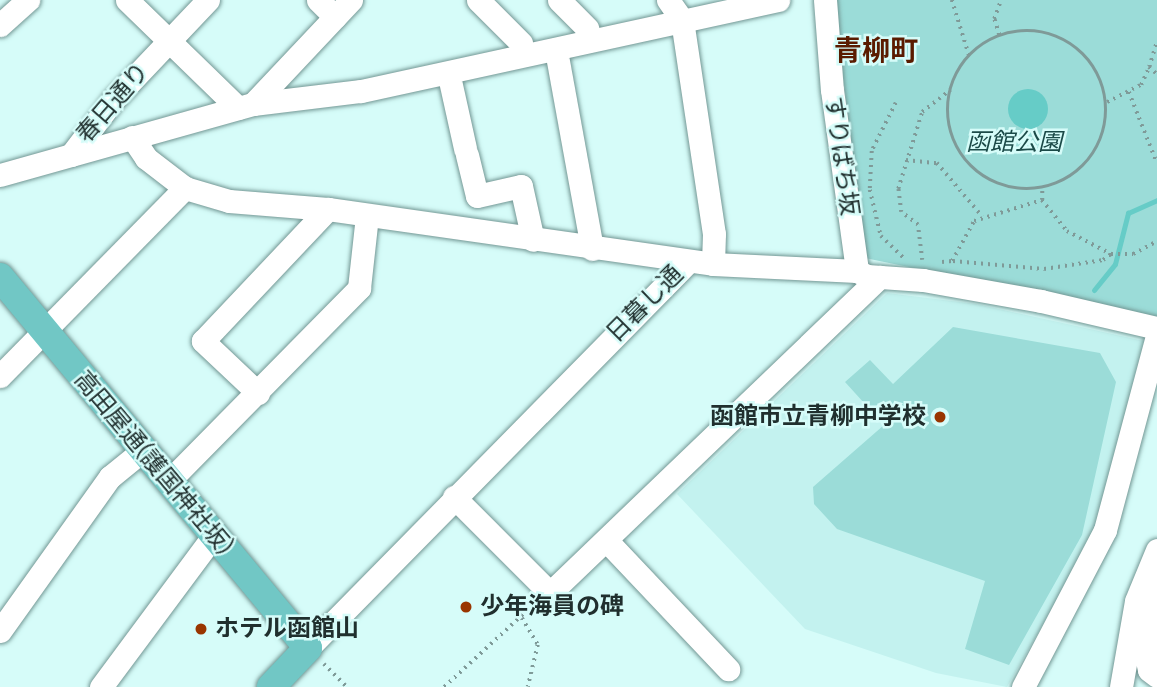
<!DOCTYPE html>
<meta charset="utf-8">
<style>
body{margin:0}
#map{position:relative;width:1157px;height:687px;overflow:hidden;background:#d6fcf9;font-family:Bitter,"Noto Sans JP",serif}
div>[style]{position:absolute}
.built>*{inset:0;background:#c3f2ef}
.green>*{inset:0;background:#9bdcd8}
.water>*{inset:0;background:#66ccc7}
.round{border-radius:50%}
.stream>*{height:5px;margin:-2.5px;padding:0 2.5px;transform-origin:2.5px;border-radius:2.5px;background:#66ccc7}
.path>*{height:3.5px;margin-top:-1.75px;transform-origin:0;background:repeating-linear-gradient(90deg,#7f9a98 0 2px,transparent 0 7px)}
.path>.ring{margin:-1.75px;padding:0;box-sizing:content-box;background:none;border:3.5px solid #7f9a98;border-radius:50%}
.roads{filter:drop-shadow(0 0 2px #739794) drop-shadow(0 0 2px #739794)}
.minor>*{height:23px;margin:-11.5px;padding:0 11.5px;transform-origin:11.5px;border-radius:11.5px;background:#fff}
.major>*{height:28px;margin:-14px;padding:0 14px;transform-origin:14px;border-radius:14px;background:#71c7c5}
.dots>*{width:19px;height:19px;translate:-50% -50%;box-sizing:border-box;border:4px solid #d6fcf9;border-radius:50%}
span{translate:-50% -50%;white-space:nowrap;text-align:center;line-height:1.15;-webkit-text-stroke:5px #d6fcf9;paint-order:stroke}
.street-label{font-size:24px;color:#202f2e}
.park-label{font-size:24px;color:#1b4a48;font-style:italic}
.poi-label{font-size:24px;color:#202f2e;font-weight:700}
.right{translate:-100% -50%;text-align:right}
.left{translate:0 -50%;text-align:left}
.quarter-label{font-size:28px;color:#5a1b00;font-weight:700}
</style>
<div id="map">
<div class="built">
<i style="clip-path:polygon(887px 293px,976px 304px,1144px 341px,1092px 538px,1007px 687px,936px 673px,805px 629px,677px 494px)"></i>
</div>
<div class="green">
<i style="clip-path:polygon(834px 0,1157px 0,1157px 318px,865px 258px)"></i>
<i style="clip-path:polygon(953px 327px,1100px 353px,1116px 382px,1082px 535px,1009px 665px,965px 649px,985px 581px,837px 529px,814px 504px,813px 487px,884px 425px,845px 382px,870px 360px,893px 384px)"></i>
</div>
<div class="water">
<i class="round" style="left:1008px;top:89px;width:40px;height:40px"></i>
</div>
<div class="stream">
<i style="left:1094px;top:290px;width:33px;rotate:-51deg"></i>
<i style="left:1115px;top:264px;width:53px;rotate:-75.7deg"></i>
<i style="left:1128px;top:213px;width:32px;rotate:-24deg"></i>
</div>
<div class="path">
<i style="left:952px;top:0;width:58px;rotate:72.8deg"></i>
<i class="ring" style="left:948px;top:31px;width:154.5px;height:154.5px"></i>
<i style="left:999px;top:35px;width:17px;rotate:-107deg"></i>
<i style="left:994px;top:19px;width:20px;rotate:-70deg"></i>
<i style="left:1149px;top:67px;width:27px;rotate:-73deg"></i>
<i style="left:1129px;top:92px;width:76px;rotate:68.5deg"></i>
<i style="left:1107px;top:102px;width:38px;rotate:-27deg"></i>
<i style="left:1141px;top:85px;width:20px;rotate:-66deg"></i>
<i style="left:1149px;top:67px;width:11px;rotate:41deg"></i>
<i style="left:896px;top:103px;width:54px;rotate:116.6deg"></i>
<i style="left:872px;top:151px;width:39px;rotate:93deg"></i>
<i style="left:870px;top:190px;width:47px;rotate:76.6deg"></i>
<i style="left:881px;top:236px;width:32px;rotate:44deg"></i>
<i style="left:906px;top:160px;width:31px;rotate:6deg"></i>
<i style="left:937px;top:163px;width:70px;rotate:49.7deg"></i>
<i style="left:1042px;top:200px;width:40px;rotate:51deg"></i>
<i style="left:1067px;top:231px;width:50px;rotate:27.6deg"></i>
<i style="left:922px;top:260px;width:35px;rotate:-97deg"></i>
<i style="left:918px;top:225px;width:21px;rotate:-143deg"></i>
<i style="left:901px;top:212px;width:23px;rotate:-97deg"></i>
<i style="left:898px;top:189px;width:81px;rotate:-72.7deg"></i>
<i style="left:922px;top:112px;width:36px;rotate:-38deg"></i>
<i style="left:953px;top:261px;width:91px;rotate:5deg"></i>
<i style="left:1044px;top:269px;width:60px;rotate:-8.7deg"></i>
<i style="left:1103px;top:260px;width:10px;rotate:-37deg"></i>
<i style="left:1111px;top:254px;width:22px"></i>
<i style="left:1133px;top:254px;width:27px;rotate:-28deg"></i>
<i style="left:942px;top:262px;width:10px;rotate:-6deg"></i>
<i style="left:952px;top:261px;width:46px;rotate:-61.2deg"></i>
<i style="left:974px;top:221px;width:71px;rotate:-17.2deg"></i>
<i style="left:1042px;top:200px;width:11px;rotate:-90deg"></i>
<i style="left:522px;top:618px;width:31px;rotate:59deg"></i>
<i style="left:538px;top:645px;width:43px;rotate:103.4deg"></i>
<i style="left:324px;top:664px;width:33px;rotate:45deg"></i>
<i style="left:444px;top:687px;width:124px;rotate:-42.7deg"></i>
</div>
<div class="roads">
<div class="minor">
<i style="left:127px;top:0;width:155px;rotate:44.2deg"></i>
<i style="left:318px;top:0;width:24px;rotate:45deg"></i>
<i style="left:478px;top:0;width:61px;rotate:45deg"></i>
<i style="left:559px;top:0;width:40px;rotate:45deg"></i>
<i style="left:668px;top:0;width:24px;rotate:55deg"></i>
<i style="left:682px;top:20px;width:216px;rotate:81.5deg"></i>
<i style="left:714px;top:234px;width:30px;rotate:92deg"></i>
<i style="left:825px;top:0;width:90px;rotate:85.6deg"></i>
<i style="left:832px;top:90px;width:183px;rotate:82.1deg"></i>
<i style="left:0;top:25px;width:38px;rotate:-42deg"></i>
<i style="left:558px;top:61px;width:191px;rotate:79.7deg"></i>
<i style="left:451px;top:85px;width:65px;rotate:77.5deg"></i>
<i style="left:253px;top:104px;width:143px;rotate:-46.7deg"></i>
<i style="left:132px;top:137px;width:25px;rotate:56deg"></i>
<i style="left:146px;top:158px;width:49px;rotate:37.6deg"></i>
<i style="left:185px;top:188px;width:46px;rotate:16.5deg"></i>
<i style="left:229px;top:201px;width:99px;rotate:4.6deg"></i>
<i style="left:328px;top:209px;width:389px;rotate:8.1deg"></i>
<i style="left:713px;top:264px;width:144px;rotate:2.8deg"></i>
<i style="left:857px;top:271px;width:11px;rotate:27deg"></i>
<i style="left:867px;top:276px;width:56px;rotate:4.1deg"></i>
<i style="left:923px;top:280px;width:120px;rotate:10.1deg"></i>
<i style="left:1041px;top:301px;width:119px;rotate:13.1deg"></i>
<i style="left:71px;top:155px;width:69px;rotate:-52.6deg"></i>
<i style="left:113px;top:100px;width:138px;rotate:-46.5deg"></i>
<i style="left:467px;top:155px;width:42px;rotate:76.3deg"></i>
<i style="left:477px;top:196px;width:45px;rotate:-12.8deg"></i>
<i style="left:521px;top:186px;width:55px;rotate:77.5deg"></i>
<i style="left:0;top:175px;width:263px;rotate:-15.7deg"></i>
<i style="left:253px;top:104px;width:109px;rotate:-6.9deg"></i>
<i style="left:361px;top:91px;width:427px;rotate:-12.3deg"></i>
<i style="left:0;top:376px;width:264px;rotate:-45.5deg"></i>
<i style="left:258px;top:393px;width:76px;rotate:-136.6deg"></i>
<i style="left:203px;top:341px;width:182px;rotate:-46.6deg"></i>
<i style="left:169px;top:481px;width:271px;rotate:-45.4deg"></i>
<i style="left:359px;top:288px;width:73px;rotate:-83.7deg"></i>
<i style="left:454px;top:497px;width:136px;rotate:45deg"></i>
<i style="left:550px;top:593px;width:457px;rotate:-43.8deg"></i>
<i style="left:606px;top:540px;width:178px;rotate:46.6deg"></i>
<i style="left:1153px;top:572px;width:80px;rotate:95.7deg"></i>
<i style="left:1145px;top:652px;width:18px;rotate:77deg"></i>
<i style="left:1149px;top:670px;width:10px;rotate:37deg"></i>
<i style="left:0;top:631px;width:189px;rotate:-54.5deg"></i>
<i style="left:110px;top:477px;width:41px;rotate:-39.1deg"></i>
<i style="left:308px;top:648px;width:543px;rotate:-45.45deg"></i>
<i style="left:101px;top:687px;width:188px;rotate:-53.4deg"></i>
<i style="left:1023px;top:687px;width:177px;rotate:-62.4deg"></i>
<i style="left:1105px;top:530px;width:201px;rotate:-75deg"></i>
<i style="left:1121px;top:687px;width:87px;rotate:-80.1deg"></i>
<i style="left:1136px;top:601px;width:55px;rotate:-67.6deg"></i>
</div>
<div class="major">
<i style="left:0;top:277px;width:482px;rotate:50.3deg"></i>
<i style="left:308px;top:648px;width:54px;rotate:133.5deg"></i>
</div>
</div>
<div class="dots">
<i style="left:940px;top:417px;background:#993500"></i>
<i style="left:466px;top:607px;background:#993500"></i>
<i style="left:201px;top:629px;background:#993500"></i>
</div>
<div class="street-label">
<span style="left:113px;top:103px;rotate:-49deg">春日通り</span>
<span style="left:841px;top:156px;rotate:82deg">すりばち坂</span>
<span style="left:645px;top:304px;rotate:-45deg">日暮し通</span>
<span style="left:153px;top:463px;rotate:50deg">高田屋通(護国神社坂)</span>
</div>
<div class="park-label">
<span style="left:1014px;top:143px">函館公園</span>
</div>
<div class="poi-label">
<span class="right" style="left:926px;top:417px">函館市立青柳中学校</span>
<span class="left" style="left:480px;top:607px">少年海員の碑</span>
<span class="left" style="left:215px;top:629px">ホテル函館山</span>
</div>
<div class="quarter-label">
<span style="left:876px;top:51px">青柳町</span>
</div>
</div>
